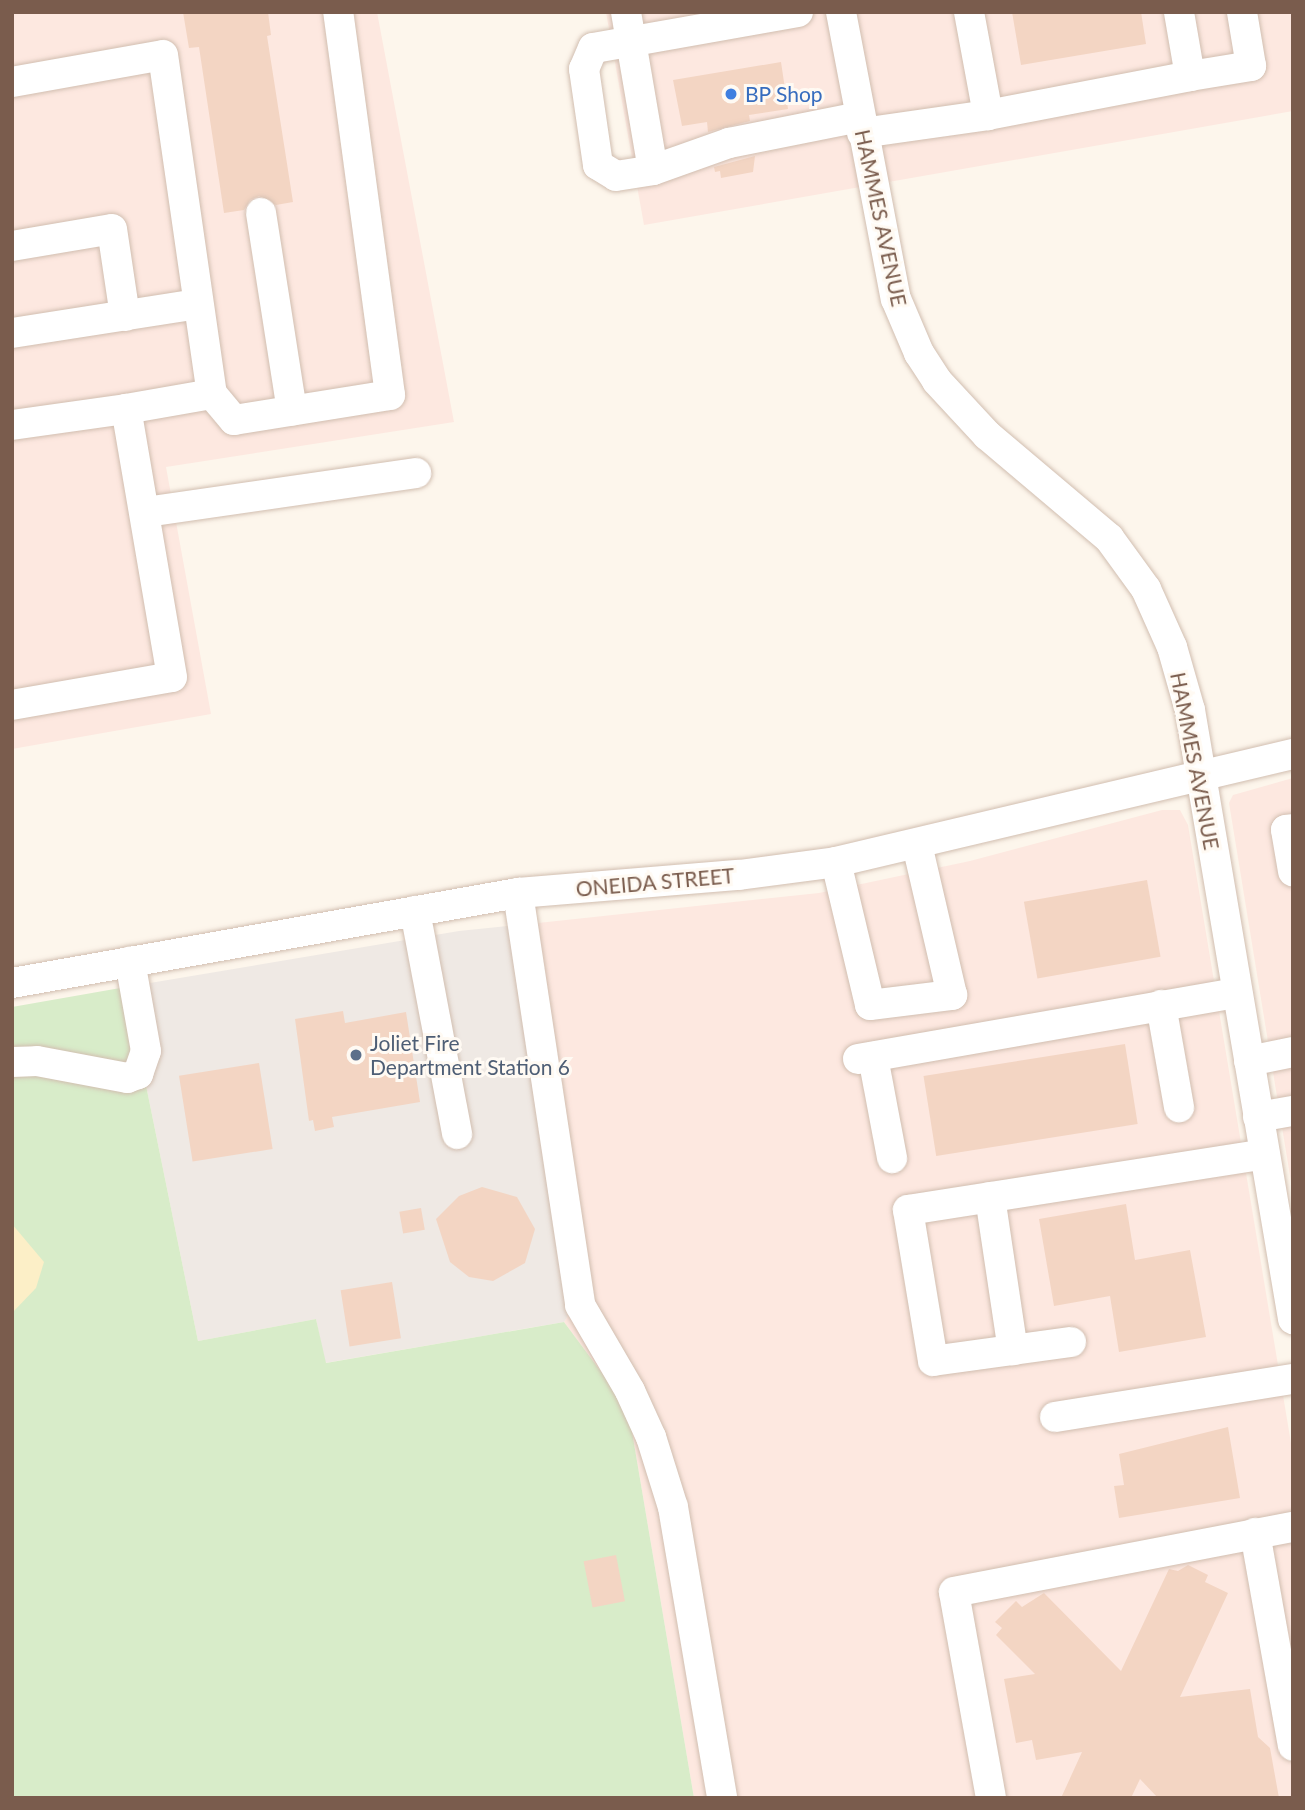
<!DOCTYPE html>
<style>
body{margin:0}
#map{position:relative;width:1305px;height:1810px;overflow:hidden;background:#fdf6ec;font-family:Lato,sans-serif}
div>[style]{position:absolute}
.commercial>*{inset:0;background:#fde8e0}
.industrial>*{inset:0;background:#efe9e4}
.green>*{inset:0;background:#d8ecc9}
.sand>*{inset:0;background:#fcefc7}
.building>*{inset:0;background:#f3d5c3;transform-origin:0 0}
.roads{filter:drop-shadow(0 0 2px #d1beb0) drop-shadow(0 0 2px #d1beb0)}
.minor>*{height:30px;margin:-15px;padding:0 15px;transform-origin:15px;border-radius:15px;background:#fff}
.dots>*{width:19px;height:19px;translate:-50% -50%;box-sizing:border-box;border:4px solid #fffaf3;border-radius:50%}
span{translate:-50% -50%;white-space:nowrap;text-align:center;line-height:1.15;-webkit-text-stroke:6px #fffaf3;paint-order:stroke}
.shop-label{font-size:21px;color:#366cbe}
.left{translate:0 -50%;text-align:left}
.street-label{font-size:21px;color:#7a5c4d}
.service-label{font-size:21px;color:#4e5e75}
.frame{position:absolute;inset:0;border:14px solid #7a5c4d;pointer-events:none}
</style>
<div id="map">
<div class="commercial">
<i style="clip-path:polygon(12px 12px,377px 12px,454px 422px,166px 467px,211px 714px,12px 749px)"></i>
<i style="clip-path:polygon(606px 12px,1293px 12px,1293px 111px,644px 225px)"></i>
<i style="clip-path:polygon(1293px 778px,1293px 1194px,1229px 803px,1233px 795px)"></i>
<i style="clip-path:polygon(1162px 810px,1180px 810px,1188px 825px,1293px 1455px,1293px 1798px,694px 1798px,628px 1408px,564px 1322px,584px 1290px,538px 923px,819px 893px,970px 861px)"></i>
</div>
<div class="industrial">
<i style="clip-path:polygon(538px 923px,584px 1290px,564px 1322px,325px 1363px,316px 1319px,198px 1341px,126px 987px,459px 931px)"></i>
</div>
<div class="green">
<i style="clip-path:polygon(126px 987px,198px 1341px,316px 1319px,326px 1363px,564px 1322px,628px 1408px,694px 1798px,12px 1798px,12px 1007px)"></i>
</div>
<div class="sand">
<i style="clip-path:polygon(12px 1224px,44px 1262px,36px 1288px,12px 1313px)"></i>
</div>
<div class="building">
<i style="clip-path:polygon(183px 12px,268px 12px,271px 35px,267px 36px,293px 202px,276px 205px,259px 196px,250px 200px,244px 210px,224px 213px,199px 47px,189px 48px)"></i>
<i style="clip-path:polygon(1012px 12px,1141px 12px,1146px 44px,1021px 65px)"></i>
<i style="clip-path:polygon(781px 62px,788px 109px,749px 115px,750px 121px,708px 132px,707px 122px,682px 126px,673px 80px)"></i>
<i style="clip-path:polygon(755px 156px,753px 172px,721px 178px,720px 171px,715px 172px,714px 167px)"></i>
<i style="left:1147px;top:880px;width:78px;height:125px;rotate:80deg"></i>
<i style="clip-path:polygon(343px 1011px,345px 1023px,406px 1012px,420px 1102px,332px 1117px,334px 1127px,315px 1131px,313px 1120px,309px 1121px,295px 1019px)"></i>
<i style="left:1125px;top:1044px;width:81px;height:204px;rotate:81deg"></i>
<i style="left:259px;top:1063px;width:87px;height:81px;rotate:81deg"></i>
<i style="clip-path:polygon(482px 1187px,517px 1197px,535px 1229px,525px 1263px,493px 1281px,469px 1277px,450px 1262px,436px 1219px,459px 1196px)"></i>
<i style="clip-path:polygon(1126px 1204px,1135px 1260px,1190px 1250px,1206px 1337px,1119px 1352px,1110px 1296px,1054px 1306px,1039px 1219px)"></i>
<i style="left:421px;top:1208px;width:22px;height:22px;rotate:80deg"></i>
<i style="left:392px;top:1282px;width:57px;height:52px;rotate:81deg"></i>
<i style="clip-path:polygon(1228px 1427px,1240px 1498px,1119px 1518px,1114px 1486px,1124px 1485px,1119px 1454px)"></i>
<i style="left:616px;top:1555px;width:47px;height:33px;rotate:79deg"></i>
<i style="clip-path:polygon(1188px 1565px,1208px 1575px,1205px 1582px,1228px 1593px,1180px 1697px,1250px 1689px,1258px 1737px,1270px 1748px,1279px 1798px,1158px 1798px,1140px 1779px,1131px 1798px,1061px 1798px,1082px 1752px,1036px 1760px,1032px 1740px,1016px 1743px,1004px 1679px,1035px 1674px,996px 1635px,1002px 1628px,995px 1622px,1016px 1601px,1022px 1607px,1044px 1593px,1121px 1671px,1169px 1569px,1178px 1571px)"></i>
</div>
<div class="roads">
<div class="minor">
<i style="left:626px;top:12px;width:160px;rotate:80.3deg"></i>
<i style="left:798px;top:12px;width:208px;rotate:170deg"></i>
<i style="left:593px;top:48px;width:23px;rotate:113deg"></i>
<i style="left:584px;top:69px;width:97px;rotate:81.7deg"></i>
<i style="left:598px;top:165px;width:21px;rotate:31deg"></i>
<i style="left:616px;top:176px;width:37px;rotate:-9deg"></i>
<i style="left:653px;top:170px;width:81px;rotate:-19.6deg"></i>
<i style="left:729px;top:143px;width:133px;rotate:-11.3deg"></i>
<i style="left:841px;top:12px;width:292px;rotate:79.2deg"></i>
<i style="left:896px;top:299px;width:59px;rotate:66.9deg"></i>
<i style="left:919px;top:353px;width:33px;rotate:57deg"></i>
<i style="left:937px;top:381px;width:74px;rotate:47.2deg"></i>
<i style="left:987px;top:435px;width:160px;rotate:40.2deg"></i>
<i style="left:1109px;top:538px;width:63px;rotate:54deg"></i>
<i style="left:1146px;top:589px;width:64px;rotate:65.9deg"></i>
<i style="left:1172px;top:647px;width:66px;rotate:74.1deg"></i>
<i style="left:1190px;top:710px;width:618px;rotate:80.4deg"></i>
<i style="left:969px;top:12px;width:105px;rotate:79.5deg"></i>
<i style="left:1190px;top:76px;width:62px;rotate:-9.3deg"></i>
<i style="left:1251px;top:66px;width:55px;rotate:-99.5deg"></i>
<i style="left:12px;top:82px;width:153px;rotate:-10.1deg"></i>
<i style="left:163px;top:55px;width:343px;rotate:81.8deg"></i>
<i style="left:212px;top:394px;width:34px;rotate:50deg"></i>
<i style="left:234px;top:420px;width:158px;rotate:-9.1deg"></i>
<i style="left:390px;top:395px;width:387px;rotate:-97.7deg"></i>
<i style="left:862px;top:133px;width:127px;rotate:-8.1deg"></i>
<i style="left:988px;top:115px;width:206px;rotate:-10.9deg"></i>
<i style="left:1190px;top:76px;width:65px;rotate:-99.8deg"></i>
<i style="left:261px;top:213px;width:200px;rotate:81.1deg"></i>
<i style="left:12px;top:246px;width:101px;rotate:-9.6deg"></i>
<i style="left:112px;top:229px;width:88px;rotate:81.5deg"></i>
<i style="left:12px;top:333px;width:187px;rotate:-8.9deg"></i>
<i style="left:12px;top:425px;width:115px;rotate:-8deg"></i>
<i style="left:146px;top:512px;width:273px;rotate:-8.2deg"></i>
<i style="left:12px;top:705px;width:162px;rotate:-9.9deg"></i>
<i style="left:172px;top:677px;width:272px;rotate:-99.7deg"></i>
<i style="left:126px;top:409px;width:87px;rotate:-9.9deg"></i>
<i style="left:1293px;top:829px;width:7px;rotate:172deg"></i>
<i style="left:1286px;top:830px;width:42px;rotate:80.3deg"></i>
<i style="left:836px;top:862px;width:147px;rotate:76.6deg"></i>
<i style="left:870px;top:1005px;width:83px;rotate:-7deg"></i>
<i style="left:952px;top:995px;width:154px;rotate:-103.1deg"></i>
<i style="left:518px;top:893px;width:417px;rotate:81.4deg"></i>
<i style="left:580px;top:1305px;width:99px;rotate:59.8deg"></i>
<i style="left:630px;top:1391px;width:51px;rotate:65.5deg"></i>
<i style="left:651px;top:1437px;width:73px;rotate:72.6deg"></i>
<i style="left:673px;top:1507px;width:295px;rotate:80.4deg"></i>
<i style="left:415px;top:911px;width:227px;rotate:79.3deg"></i>
<i style="left:12px;top:983px;width:514px;rotate:-10.09deg"></i>
<i style="left:518px;top:893px;width:222px;rotate:-4.7deg"></i>
<i style="left:739px;top:875px;width:98px;rotate:-7.6deg"></i>
<i style="left:836px;top:862px;width:470px;rotate:-13.3deg"></i>
<i style="left:1161px;top:1005px;width:104px;rotate:80deg"></i>
<i style="left:873px;top:1057px;width:103px;rotate:79.3deg"></i>
<i style="left:858px;top:1059px;width:385px;rotate:-9.9deg"></i>
<i style="left:1249px;top:1061px;width:45px;rotate:-11.6deg"></i>
<i style="left:12px;top:1062px;width:25px;rotate:-2deg"></i>
<i style="left:37px;top:1061px;width:92px;rotate:10.7deg"></i>
<i style="left:127px;top:1078px;width:12px;rotate:-20deg"></i>
<i style="left:138px;top:1074px;width:24px;rotate:-71deg"></i>
<i style="left:146px;top:1051px;width:91px;rotate:-100.1deg"></i>
<i style="left:1258px;top:1117px;width:36px;rotate:-10deg"></i>
<i style="left:990px;top:1197px;width:155px;rotate:81.5deg"></i>
<i style="left:1071px;top:1342px;width:139px;rotate:172.2deg"></i>
<i style="left:933px;top:1361px;width:153px;rotate:-99.4deg"></i>
<i style="left:908px;top:1210px;width:361px;rotate:-8.9deg"></i>
<i style="left:1055px;top:1417px;width:241px;rotate:-9.1deg"></i>
<i style="left:1255px;top:1533px;width:216px;rotate:79.9deg"></i>
<i style="left:991px;top:1798px;width:209px;rotate:-100.2deg"></i>
<i style="left:954px;top:1592px;width:345px;rotate:-10.9deg"></i>
</div>
</div>
<div class="dots">
<i style="left:731px;top:94px;background:#3f7fe0"></i>
<i style="left:356px;top:1055px;background:#5c6f8a"></i>
</div>
<div class="shop-label">
<span class="left" style="left:745px;top:94px">BP Shop</span>
</div>
<div class="street-label">
<span style="left:881px;top:218px;rotate:78deg">HAMMES AVENUE</span>
<span style="left:1195px;top:761px;rotate:79deg">HAMMES AVENUE</span>
<span style="left:655px;top:882px;rotate:-5deg">ONEIDA STREET</span>
</div>
<div class="service-label">
<span class="left" style="left:370px;top:1055px">Joliet Fire<br>Department Station 6</span>
</div>
<div class="frame"></div>
</div>
